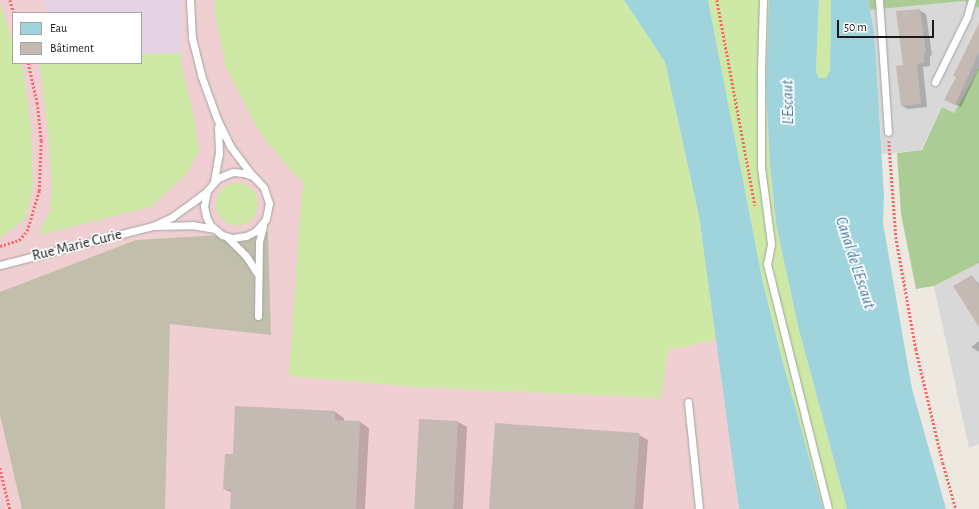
<!DOCTYPE html>
<meta charset="utf-8">
<style>
body{margin:0}
#map{position:relative;width:979px;height:509px;overflow:hidden;background:#ede8e0;font-family:"Alegreya Sans",sans-serif}
div>[style]{position:absolute}
.residential>*{inset:0;background:#d9d8d8}
.commercial>*{inset:0;background:#efcfd1}
.industrial>*{inset:0;background:#e6d2e5}
.construction>*{inset:0;background:#c1bfac}
.grass>*{inset:0;background:#cde9a5}
.round{border-radius:50%}
.forest>*{inset:0;background:#abcd95}
.water>*{inset:0;background:#a0d4dc}
.shadow>*{inset:0;background:#0003}
.building>*{inset:0;background:#c5b9b4;transform-origin:0 0}
.path>*{height:2.5px;margin-top:-1.25px;transform-origin:0;background:repeating-linear-gradient(90deg,#fb6564 0 2px,transparent 0 4px)}
.roads{filter:drop-shadow(0 0 1px #a2a2a2) drop-shadow(0 0 1px #a2a2a2)}
.service>*{height:7px;margin:-3.5px;padding:0 3.5px;transform-origin:3.5px;border-radius:3.5px;background:#fff}
span{translate:-50% -50%;white-space:nowrap;text-align:center;line-height:1.15;-webkit-text-stroke:3.5px #fff;paint-order:stroke}
.street-label{font-size:15px;color:#1b1b1b}
.water-label{font-size:16px;color:#42789c;font-style:italic}
.legend{position:absolute;left:12px;top:12px;width:130px;height:52px;box-sizing:border-box;background:#fff;border:1px solid #a4a4a4;margin:0;padding:5px 7px;list-style:none;font-size:12px;color:#1b1b1b}
.legend li{display:flex;align-items:center;gap:8px;height:20px}
.legend b{width:20px;border:1px solid #a4a4a4}
.scale{position:absolute;left:837px;top:20px;width:97px;height:18px;box-sizing:border-box;border:2px solid #1b1b1b;border-top:0;padding-left:5px;font-size:12px;line-height:14px;white-space:nowrap;color:#1b1b1b;-webkit-text-stroke:3px #fff;paint-order:stroke}
</style>
<div id="map">
<div class="residential">
<i style="clip-path:polygon(964px 1px,979px 8px,979px 68px,954px 113px,942px 108px,921px 150px,882px 154px,874px 30px,870px 10px)"></i>
<i style="clip-path:polygon(979px 263px,979px 444px,969px 448px,934px 286px)"></i>
</div>
<div class="commercial">
<i style="clip-path:polygon(evenodd,0 0,414px 0,289px 376px,418px 387px,660px 398px,668px 350px,716px 340px,739px 509px,0 509px,0 0,13px 13px,141px 13px,141px 63px,13px 63px,13px 13px)"></i>
</div>
<div class="industrial">
<i style="clip-path:polygon(43px 0,182px 0,181px 53px,141px 54px,141px 13px,46px 13px,46px 5px)"></i>
</div>
<div class="construction">
<i style="clip-path:polygon(268px 232px,271px 335px,170px 324px,165px 509px,22px 509px,0 415px,0 292px,136px 240px)"></i>
</div>
<div class="grass">
<i style="clip-path:polygon(215px 0,624px 0,665px 62px,699px 216px,716px 340px,668px 350px,661px 398px,418px 387px,289px 376px,302px 188px,306px 187px,261px 135px,226px 68px,215px 15px)"></i>
<i style="clip-path:polygon(708px 0,769px 0,766px 87px,770px 166px,776px 224px,798px 326px,847px 509px,823px 509px,781px 355px,763px 283px)"></i>
<i style="clip-path:polygon(819px 0,831px 0,830px 70px,826px 78px,819px 78px,816px 71px)"></i>
<i style="clip-path:polygon(0 3px,13px 41px,13px 63px,20px 63px,24px 74px,31px 131px,33px 187px,25px 219px,0 238px)"></i>
<i style="clip-path:polygon(181px 53px,183px 74px,192px 107px,199px 151px,187px 173px,150px 207px,39px 235px,50px 209px,52px 186px,49px 143px,40px 63px,141px 63px,141px 54px)"></i>
<i class="round" style="left:216px;top:183px;width:42px;height:42px"></i>
</div>
<div class="forest">
<i style="clip-path:polygon(868px 0,979px 0,979px 8px,964px 1px,870px 10px)"></i>
<i style="clip-path:polygon(979px 68px,979px 263px,934px 286px,916px 289px,901px 214px,897px 153px,922px 150px,942px 107px,954px 113px)"></i>
</div>
<div class="water">
<i style="clip-path:polygon(624px 0,708px 0,763px 283px,781px 355px,823px 509px,739px 509px,699px 216px,665px 62px)"></i>
<i style="clip-path:polygon(769px 0,819px 0,816px 71px,819px 78px,826px 78px,830px 70px,831px 0,868px 0,874px 30px,877px 76px,884px 196px,883px 223px,912px 389px,946px 509px,847px 509px,798px 326px,776px 224px,770px 166px,766px 87px)"></i>
</div>
<div class="shadow">
<i style="clip-path:polygon(919px 10px,926px 14px,932px 55px,930px 56px,930px 66px,923px 67px,927px 107px,908px 109px,902px 106px,904px 66px)"></i>
<i style="clip-path:polygon(979px 25px,979px 69px,961px 107px,952px 103px,957px 77px)"></i>
<i style="clip-path:polygon(972px 276px,979px 284px,979px 325px)"></i>
<i style="clip-path:polygon(979px 341px,979px 352px,971px 347px)"></i>
<i style="clip-path:polygon(335px 412px,344px 418px,344px 422px,360px 422px,369px 428px,365px 509px,231px 509px,232px 493px,224px 489px,234px 455px)"></i>
<i style="clip-path:polygon(420px 420px,458px 422px,467px 427px,463px 509px,415px 509px)"></i>
<i style="clip-path:polygon(639px 435px,648px 440px,643px 509px,490px 509px)"></i>
</div>
<div class="building">
<i style="clip-path:polygon(920px 9px,926px 52px,924px 53px,924px 63px,917px 64px,921px 104px,901px 106px,896px 66px,903px 65px,896px 11px)"></i>
<i style="clip-path:polygon(979px 23px,979px 52px,955px 105px,944px 100px,956px 77px,953px 76px)"></i>
<i style="clip-path:polygon(972px 275px,979px 287px,979px 327px,953px 286px)"></i>
<i style="clip-path:polygon(235px 406px,335px 411px,335px 420px,360px 421px,356px 509px,230px 509px,231px 490px,223px 489px,225px 454px,233px 454px)"></i>
<i style="left:419px;top:419px;width:39px;height:90px;rotate:3deg"></i>
<i style="left:495px;top:423px;width:145px;height:86px;rotate:4deg"></i>
</div>
<div class="path">
<i style="left:10px;top:0;width:14px;rotate:73deg"></i>
<i style="left:717px;top:0;width:209px;rotate:79.5deg"></i>
<i style="left:889px;top:141px;width:96px;rotate:85.8deg"></i>
<i style="left:896px;top:237px;width:114px;rotate:79.9deg"></i>
<i style="left:916px;top:349px;width:117px;rotate:76.7deg"></i>
<i style="left:943px;top:463px;width:48px;rotate:74.2deg"></i>
<i style="left:0;top:246px;width:20px;rotate:-18deg"></i>
<i style="left:19px;top:240px;width:12px;rotate:-48deg"></i>
<i style="left:27px;top:231px;width:42px;rotate:-73.3deg"></i>
<i style="left:39px;top:191px;width:50px;rotate:-87.7deg"></i>
<i style="left:41px;top:141px;width:37px;rotate:-96deg"></i>
<i style="left:37px;top:104px;width:42px;rotate:-102.4deg"></i>
<i style="left:0;top:468px;width:42px;rotate:76.3deg"></i>
</div>
<div class="roads">
<div class="service">
<i style="left:190px;top:0;width:38px;rotate:87deg"></i>
<i style="left:192px;top:38px;width:38px;rotate:76deg"></i>
<i style="left:201px;top:75px;width:47px;rotate:70deg"></i>
<i style="left:217px;top:119px;width:30px;rotate:64deg"></i>
<i style="left:230px;top:146px;width:36px;rotate:53deg"></i>
<i style="left:763px;top:0;width:72px;rotate:91.6deg"></i>
<i style="left:761px;top:72px;width:95px;rotate:90deg"></i>
<i style="left:761px;top:167px;width:78px;rotate:82.6deg"></i>
<i style="left:771px;top:244px;width:20px;rotate:101deg"></i>
<i style="left:767px;top:264px;width:252px;rotate:76deg"></i>
<i style="left:879px;top:0;width:132px;rotate:86.1deg"></i>
<i style="left:935px;top:82px;width:72px;rotate:-63.8deg"></i>
<i style="left:967px;top:17px;width:18px;rotate:-74deg"></i>
<i style="left:214px;top:181px;width:27px;rotate:-80deg"></i>
<i style="left:219px;top:154px;width:27px;rotate:-92deg"></i>
<i style="left:153px;top:226px;width:21px;rotate:-25deg"></i>
<i style="left:172px;top:217px;width:26px;rotate:-36deg"></i>
<i style="left:193px;top:202px;width:18px;rotate:-38deg"></i>
<i style="left:207px;top:191px;width:17px;rotate:-50deg"></i>
<i style="left:218px;top:178px;width:16px;rotate:-22deg"></i>
<i style="left:233px;top:172px;width:10px;rotate:6deg"></i>
<i style="left:243px;top:173px;width:10px;rotate:17deg"></i>
<i style="left:253px;top:176px;width:16px;rotate:47deg"></i>
<i style="left:264px;top:188px;width:16px;rotate:72deg"></i>
<i style="left:269px;top:203px;width:16px;rotate:101deg"></i>
<i style="left:266px;top:219px;width:16px;rotate:130deg"></i>
<i style="left:256px;top:231px;width:11px;rotate:153deg"></i>
<i style="left:246px;top:236px;width:14px;rotate:172deg"></i>
<i style="left:232px;top:238px;width:10px;rotate:-163deg"></i>
<i style="left:222px;top:235px;width:16px;rotate:-140deg"></i>
<i style="left:210px;top:225px;width:10px;rotate:-114deg"></i>
<i style="left:206px;top:216px;width:10px;rotate:-101deg"></i>
<i style="left:204px;top:206px;width:15px;rotate:-79deg"></i>
<i style="left:227px;top:237px;width:27px;rotate:45deg"></i>
<i style="left:246px;top:256px;width:20px;rotate:57deg"></i>
<i style="left:0;top:265px;width:158px;rotate:-14.3deg"></i>
<i style="left:153px;top:226px;width:39px;rotate:-1deg"></i>
<i style="left:192px;top:225px;width:22px;rotate:10deg"></i>
<i style="left:258px;top:316px;width:74px;rotate:-89.2deg"></i>
<i style="left:259px;top:242px;width:16px;rotate:-76deg"></i>
<i style="left:688px;top:402px;width:108px;rotate:84.1deg"></i>
</div>
</div>
<div class="street-label">
<span style="left:77px;top:245px;rotate:-14deg">Rue Marie Curie</span>
</div>
<div class="water-label">
<span style="left:788px;top:102px;rotate:-91deg">L'Escaut</span>
<span style="left:855px;top:263px;rotate:72deg">Canal de L'Escaut</span>
</div>
<ul class="legend">
<li><b style="height:11px;background:#a0d4dc"></b>Eau</li>
<li><b style="height:11px;background:#c5b9b4"></b>Bâtiment</li>
</ul>
<div class="scale">50 m</div>
</div>
